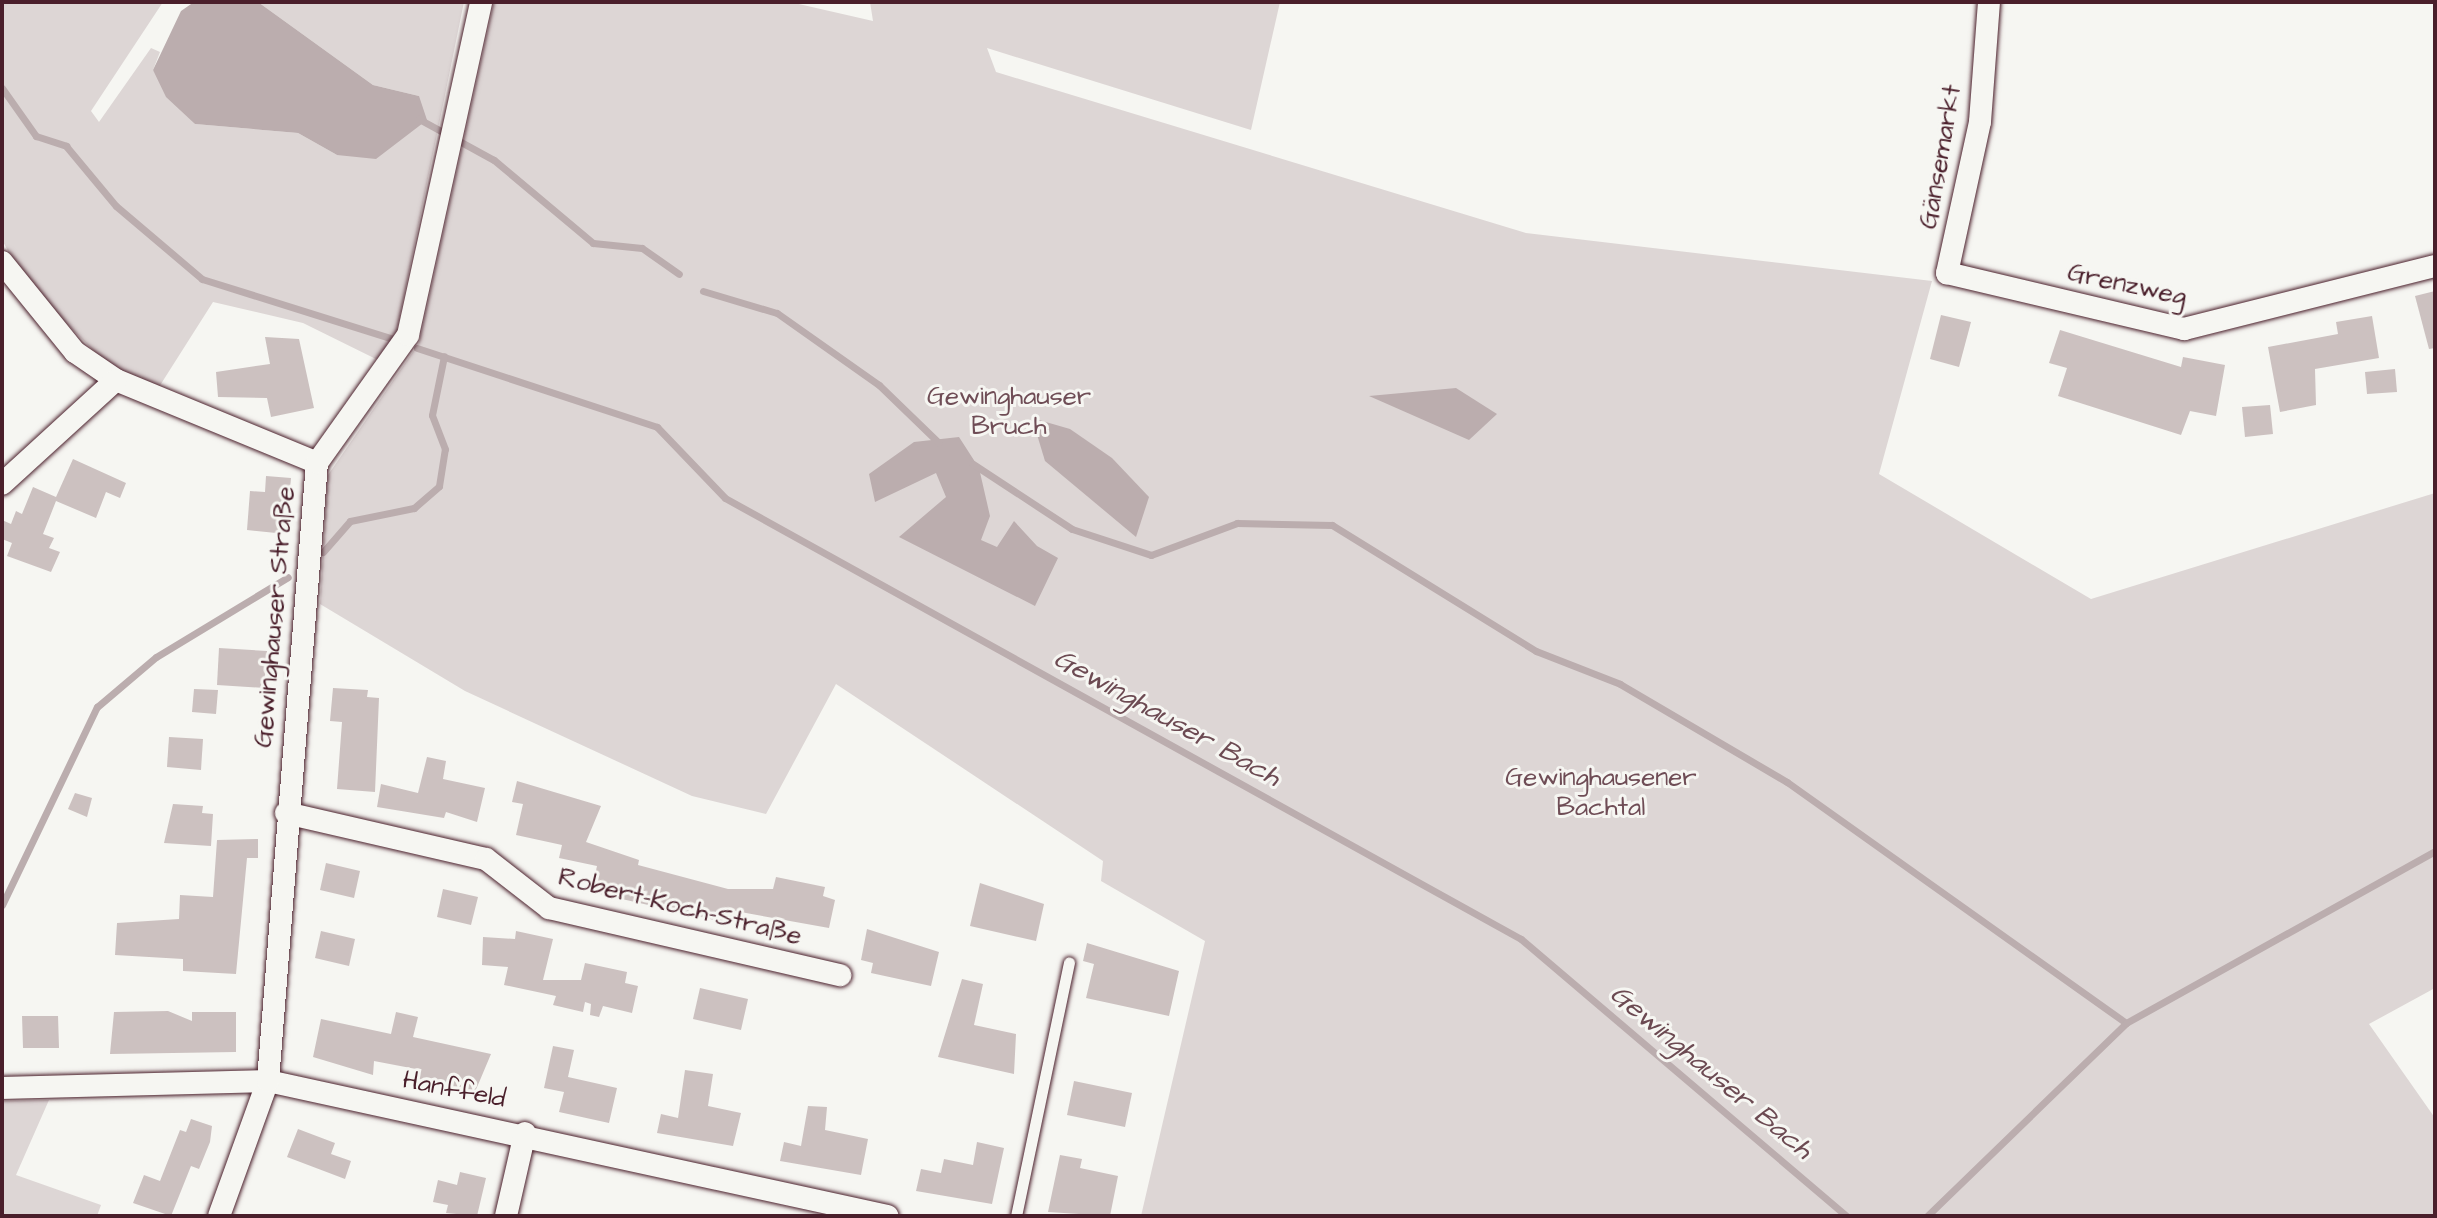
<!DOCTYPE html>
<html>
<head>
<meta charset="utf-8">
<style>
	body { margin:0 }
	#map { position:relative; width:2437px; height:1218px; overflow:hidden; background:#f6f6f2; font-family:"Architects Daughter",sans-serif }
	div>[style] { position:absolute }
	.green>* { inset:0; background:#ddd6d5 }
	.water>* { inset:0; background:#bbadae }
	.stream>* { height:7px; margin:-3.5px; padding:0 3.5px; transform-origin:3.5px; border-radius:3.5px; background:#bbadae }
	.building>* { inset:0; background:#ccc1c0 }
	.roads { filter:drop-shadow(0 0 2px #4a1f2b) drop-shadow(0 0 2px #4a1f2b) }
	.lane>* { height:11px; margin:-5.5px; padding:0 5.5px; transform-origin:5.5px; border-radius:5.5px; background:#f6f6f2 }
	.street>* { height:22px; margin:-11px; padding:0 11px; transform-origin:11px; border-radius:11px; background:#f6f6f2 }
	span { translate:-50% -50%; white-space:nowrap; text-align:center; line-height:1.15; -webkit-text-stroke:6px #f6f6f2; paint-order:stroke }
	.street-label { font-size:26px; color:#4a1f2b }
	.park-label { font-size:26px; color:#6f4d56 }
	.water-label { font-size:28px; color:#6c4a52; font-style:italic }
	.frame { position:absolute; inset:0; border:4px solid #4a1f2b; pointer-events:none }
</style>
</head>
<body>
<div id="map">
	<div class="green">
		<i style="clip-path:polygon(2px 2px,163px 2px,91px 111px,99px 122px,151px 48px,160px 52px,153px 70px,195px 124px,298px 133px,337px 155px,419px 96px,373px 85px,258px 2px,464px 2px,396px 335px,382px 362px,303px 323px,213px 302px,159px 387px,107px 364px,26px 283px,2px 240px)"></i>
		<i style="clip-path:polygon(494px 2px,790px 2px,873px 21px,870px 2px,1280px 2px,1251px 130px,987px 48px,996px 72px,1526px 233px,1932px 281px,1879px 474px,2091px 599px,2435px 493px,2435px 988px,2369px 1024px,2435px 1118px,2435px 1216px,1141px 1216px,1205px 941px,1101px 881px,1103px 861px,836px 684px,766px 814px,692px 796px,465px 691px,320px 604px,328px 475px,419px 343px)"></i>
		<i style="clip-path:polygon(49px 1100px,16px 1175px,101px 1205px,97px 1216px,2px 1216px,2px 1101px)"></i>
	</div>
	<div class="water">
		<i style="clip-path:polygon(194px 2px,258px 2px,373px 85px,419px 96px,427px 120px,376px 159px,337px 155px,298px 133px,195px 124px,166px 97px,153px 70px,181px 11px)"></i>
		<i style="clip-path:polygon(1456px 388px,1497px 414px,1469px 440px,1369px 396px)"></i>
		<i style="clip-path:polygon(1032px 418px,1070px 429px,1112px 458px,1149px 497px,1136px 537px,1045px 461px)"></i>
		<i style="clip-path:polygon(959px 437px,979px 468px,990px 516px,981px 540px,997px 547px,1014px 521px,1037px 546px,1058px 558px,1035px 606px,899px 537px,946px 497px,936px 473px,875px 502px,869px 474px,914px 442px)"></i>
	</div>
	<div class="stream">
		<i style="left:2px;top:88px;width:59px;rotate:54.7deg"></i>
		<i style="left:36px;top:136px;width:32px;rotate:18deg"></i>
		<i style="left:66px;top:146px;width:78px;rotate:50.2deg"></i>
		<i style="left:116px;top:206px;width:113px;rotate:40.3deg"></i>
		<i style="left:202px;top:279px;width:200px;rotate:17.4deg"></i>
		<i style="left:419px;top:119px;width:85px;rotate:28.7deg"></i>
		<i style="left:494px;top:160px;width:129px;rotate:40deg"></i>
		<i style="left:593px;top:243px;width:49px;rotate:5.8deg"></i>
		<i style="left:642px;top:248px;width:45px;rotate:35.1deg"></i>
		<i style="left:703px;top:291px;width:77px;rotate:16.6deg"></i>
		<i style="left:777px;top:313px;width:125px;rotate:35.2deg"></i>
		<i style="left:879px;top:385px;width:83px;rotate:44deg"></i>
		<i style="left:417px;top:348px;width:253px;rotate:18.2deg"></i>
		<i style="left:657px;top:427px;width:98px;rotate:46.2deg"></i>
		<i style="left:725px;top:498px;width:910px;rotate:28.99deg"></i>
		<i style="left:1521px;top:939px;width:428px;rotate:40.4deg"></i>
		<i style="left:973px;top:464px;width:118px;rotate:33.3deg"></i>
		<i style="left:1072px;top:529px;width:83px;rotate:18.2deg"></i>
		<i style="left:1151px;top:555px;width:92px;rotate:-20.4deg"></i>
		<i style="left:1237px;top:523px;width:95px;rotate:1.2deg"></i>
		<i style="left:1332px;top:525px;width:240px;rotate:31.7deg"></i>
		<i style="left:1536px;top:651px;width:90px;rotate:21.4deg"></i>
		<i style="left:1620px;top:684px;width:194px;rotate:30.4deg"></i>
		<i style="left:1787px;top:782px;width:416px;rotate:35.4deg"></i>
		<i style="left:323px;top:552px;width:41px;rotate:-48.9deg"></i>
		<i style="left:350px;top:521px;width:65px;rotate:-11.5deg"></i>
		<i style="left:414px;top:508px;width:33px;rotate:-41deg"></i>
		<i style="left:439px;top:486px;width:37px;rotate:-81deg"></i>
		<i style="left:445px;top:449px;width:36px;rotate:-111deg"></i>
		<i style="left:432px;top:415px;width:60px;rotate:-78.5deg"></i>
		<i style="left:2px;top:905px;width:220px;rotate:-64.4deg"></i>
		<i style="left:97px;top:707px;width:77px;rotate:-40.3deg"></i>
		<i style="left:156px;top:657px;width:154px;rotate:-31.2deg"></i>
		<i style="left:1927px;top:1216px;width:277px;rotate:-44.1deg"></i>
		<i style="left:2126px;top:1023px;width:354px;rotate:-29.1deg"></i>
	</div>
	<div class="building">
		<i style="clip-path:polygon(2435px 291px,2435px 348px,2429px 349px,2415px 296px)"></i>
		<i style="clip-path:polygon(1941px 315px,1971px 322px,1959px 367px,1930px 359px)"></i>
		<i style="clip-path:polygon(2372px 316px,2379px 358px,2315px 369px,2316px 405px,2280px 412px,2268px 347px,2338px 334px,2336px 322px)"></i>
		<i style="clip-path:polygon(2060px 330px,2181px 367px,2183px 357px,2225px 365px,2216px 416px,2190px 411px,2181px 435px,2058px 396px,2067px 368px,2049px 363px)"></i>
		<i style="clip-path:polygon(265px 337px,299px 339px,314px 408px,271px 417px,267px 398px,218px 397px,216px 372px,270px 364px)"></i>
		<i style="clip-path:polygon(2395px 369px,2397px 392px,2367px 394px,2365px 372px)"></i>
		<i style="clip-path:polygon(2270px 405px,2273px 434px,2245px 437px,2242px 407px)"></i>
		<i style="clip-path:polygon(73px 459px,126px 483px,120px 498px,106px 492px,96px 518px,56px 501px,43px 534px,54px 538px,49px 548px,60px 552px,51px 572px,7px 556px,12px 543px,2px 539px,2px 520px,11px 524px,16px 511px,22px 514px,33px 487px,56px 497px)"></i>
		<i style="clip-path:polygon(266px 476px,291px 478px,286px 534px,247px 530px,250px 491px,265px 492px)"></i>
		<i style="clip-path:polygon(219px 648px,267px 651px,264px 688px,217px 685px)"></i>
		<i style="clip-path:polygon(333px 688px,368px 690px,367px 697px,379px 698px,375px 792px,337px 789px,342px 722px,330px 721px)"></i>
		<i style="clip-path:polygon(194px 689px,218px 690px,216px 714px,192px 712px)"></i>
		<i style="clip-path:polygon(169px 737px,203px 739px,201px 770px,167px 767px)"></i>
		<i style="clip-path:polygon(427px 757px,446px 761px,443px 779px,485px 788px,477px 822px,446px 812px,444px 818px,377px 807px,381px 784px,418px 793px)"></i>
		<i style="clip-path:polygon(517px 781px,601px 806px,586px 842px,639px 860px,638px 865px,728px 889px,773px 889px,776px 877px,825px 887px,823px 896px,835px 900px,829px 928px,735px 911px,732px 924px,591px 892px,597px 866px,559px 858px,562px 845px,516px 835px,523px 804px,512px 802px)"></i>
		<i style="clip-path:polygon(75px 793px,92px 798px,87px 817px,68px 809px)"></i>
		<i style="clip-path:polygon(173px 804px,203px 806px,202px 813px,213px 814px,211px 846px,164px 843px)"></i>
		<i style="clip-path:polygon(258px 839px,258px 858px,247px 858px,236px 974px,183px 971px,183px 959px,115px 955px,117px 923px,179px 919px,180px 895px,213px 897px,217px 840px)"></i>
		<i style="clip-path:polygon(326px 863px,360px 871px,354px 898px,320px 890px)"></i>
		<i style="clip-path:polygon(980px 883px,1044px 904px,1036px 941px,970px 926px)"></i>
		<i style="clip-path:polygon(443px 889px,478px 897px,471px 925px,437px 917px)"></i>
		<i style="clip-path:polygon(867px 929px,939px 952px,931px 986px,871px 973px,873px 963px,861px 960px)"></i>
		<i style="clip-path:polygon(321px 931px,355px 939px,349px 966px,315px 958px)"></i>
		<i style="clip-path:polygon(516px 931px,553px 939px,543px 980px,581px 980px,585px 963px,627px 972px,625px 983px,638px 986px,632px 1013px,603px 1006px,599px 1017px,590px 1015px,591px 1004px,585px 1002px,583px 1012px,553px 1005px,556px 996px,504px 985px,508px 967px,482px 965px,483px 937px,515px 939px)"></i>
		<i style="clip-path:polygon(1087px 943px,1179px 971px,1169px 1016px,1086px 998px,1094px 964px,1083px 961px)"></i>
		<i style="clip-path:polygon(962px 979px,983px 984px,974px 1025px,1016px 1034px,1014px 1074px,938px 1057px)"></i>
		<i style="clip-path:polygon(700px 988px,748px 999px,741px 1030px,693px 1019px)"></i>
		<i style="clip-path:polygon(168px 1011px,192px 1021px,192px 1012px,236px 1012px,236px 1052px,110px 1054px,114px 1012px)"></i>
		<i style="clip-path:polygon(396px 1012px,418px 1017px,413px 1037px,491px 1054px,475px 1092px,414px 1078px,416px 1069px,374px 1061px,373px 1075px,313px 1057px,321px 1019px,391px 1034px)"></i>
		<i style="clip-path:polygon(22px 1016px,58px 1016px,59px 1048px,23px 1048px)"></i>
		<i style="clip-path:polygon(553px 1046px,574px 1050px,568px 1077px,617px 1088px,609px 1123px,559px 1112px,564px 1092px,544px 1088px)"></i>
		<i style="clip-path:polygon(685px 1070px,713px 1074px,708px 1106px,741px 1113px,733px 1146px,657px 1133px,661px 1114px,678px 1118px)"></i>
		<i style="clip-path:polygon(1074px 1081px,1132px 1093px,1125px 1127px,1067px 1115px)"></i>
		<i style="clip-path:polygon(808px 1106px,827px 1107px,825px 1130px,868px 1139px,861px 1175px,780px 1161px,784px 1142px,801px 1146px)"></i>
		<i style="clip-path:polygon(191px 1119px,212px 1126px,210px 1142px,199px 1169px,191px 1166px,171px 1216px,133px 1203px,144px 1175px,160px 1181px,180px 1130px,186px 1132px)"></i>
		<i style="clip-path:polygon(298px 1129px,335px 1143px,331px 1154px,351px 1161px,345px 1179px,287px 1157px)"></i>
		<i style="clip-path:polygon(977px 1142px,1004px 1148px,992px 1204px,916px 1191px,921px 1169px,941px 1173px,944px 1159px,973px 1165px)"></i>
		<i style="clip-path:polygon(1060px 1155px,1082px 1159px,1080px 1168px,1118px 1176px,1110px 1216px,1048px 1212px)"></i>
		<i style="clip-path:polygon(460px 1172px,486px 1178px,477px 1216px,446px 1213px,448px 1205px,433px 1202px,438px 1180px,457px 1185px)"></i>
	</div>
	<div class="roads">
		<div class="lane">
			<i style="left:1016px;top:1216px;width:259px;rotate:-78.2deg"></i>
		</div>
		<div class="street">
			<i style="left:1989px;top:2px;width:120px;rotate:94.3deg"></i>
			<i style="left:1980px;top:122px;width:155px;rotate:102.3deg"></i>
			<i style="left:1947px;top:273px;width:244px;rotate:13.3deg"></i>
			<i style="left:2184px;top:329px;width:259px;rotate:-14.1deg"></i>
			<i style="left:2px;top:262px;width:116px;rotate:51deg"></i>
			<i style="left:75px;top:352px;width:50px;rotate:34.3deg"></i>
			<i style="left:116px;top:380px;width:217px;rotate:22.4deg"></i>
			<i style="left:2px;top:484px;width:154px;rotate:-42.4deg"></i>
			<i style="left:286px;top:813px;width:205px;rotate:13deg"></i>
			<i style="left:486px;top:859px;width:80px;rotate:37.9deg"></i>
			<i style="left:549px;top:908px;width:299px;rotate:13deg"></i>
			<i style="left:2px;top:1088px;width:266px;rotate:-1.5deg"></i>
			<i style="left:268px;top:1081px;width:634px;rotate:12.3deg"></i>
			<i style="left:219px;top:1216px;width:144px;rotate:-70.1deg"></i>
			<i style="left:268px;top:1081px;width:620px;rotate:-85.47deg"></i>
			<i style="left:317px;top:463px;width:157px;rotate:-54.6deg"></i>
			<i style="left:408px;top:335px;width:341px;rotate:-77.6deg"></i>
			<i style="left:506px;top:1216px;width:85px;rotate:-77.1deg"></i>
		</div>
	</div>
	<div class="street-label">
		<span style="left:1941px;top:157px;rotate:-80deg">Gänsemarkt</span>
		<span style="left:2127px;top:285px;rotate:12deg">Grenzweg</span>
		<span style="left:275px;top:617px;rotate:-85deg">Gewinghauser Straße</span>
		<span style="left:680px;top:907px;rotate:14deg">Robert-Koch-Straße</span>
		<span style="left:454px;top:1090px;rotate:11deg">Hanffeld</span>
	</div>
	<div class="park-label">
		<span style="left:1009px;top:412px">Gewinghauser<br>Bruch</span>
		<span style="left:1601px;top:793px">Gewinghausener<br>Bachtal</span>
	</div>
	<div class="water-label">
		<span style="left:1167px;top:718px;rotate:29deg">Gewinghauser Bach</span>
		<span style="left:1711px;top:1072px;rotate:40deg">Gewinghauser Bach</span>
	</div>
	<div class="frame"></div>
</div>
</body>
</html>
